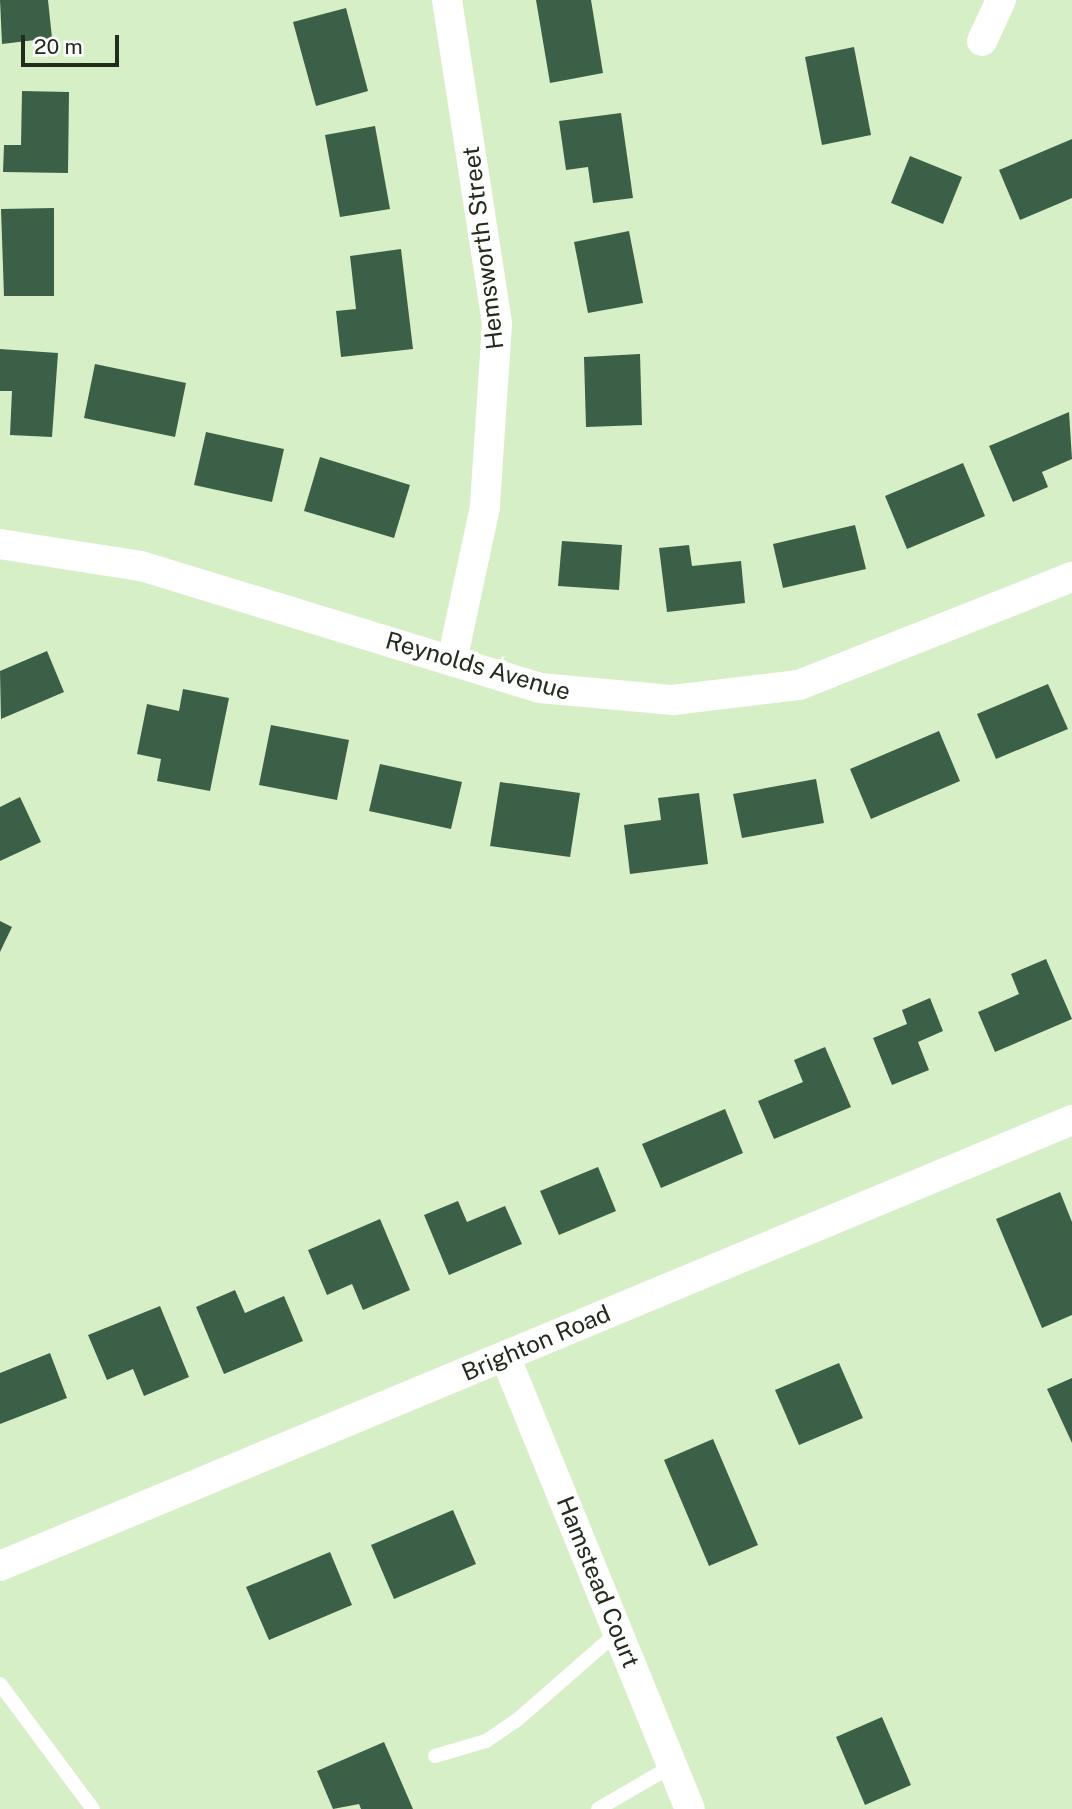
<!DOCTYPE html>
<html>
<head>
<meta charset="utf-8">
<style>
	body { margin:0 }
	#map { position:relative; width:1072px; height:1809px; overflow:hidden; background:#d7efc7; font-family:"Public Sans",sans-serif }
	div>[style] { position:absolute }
	.building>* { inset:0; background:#3c6047 }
	.lane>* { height:14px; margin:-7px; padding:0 7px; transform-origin:7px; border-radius:7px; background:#fff }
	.street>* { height:30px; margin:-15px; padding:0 15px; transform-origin:15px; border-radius:15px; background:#fff }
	span { translate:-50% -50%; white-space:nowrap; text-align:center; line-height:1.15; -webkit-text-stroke:7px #fff; paint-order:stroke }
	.street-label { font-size:24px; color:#222b1c }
	.scale { position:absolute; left:21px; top:35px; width:98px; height:32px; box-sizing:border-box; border:4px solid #222b1c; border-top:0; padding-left:9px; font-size:21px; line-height:24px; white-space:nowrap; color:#222b1c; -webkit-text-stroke:5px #fff; paint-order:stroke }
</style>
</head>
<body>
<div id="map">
	<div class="building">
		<i style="clip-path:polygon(0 0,48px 0,52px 38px,2px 44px)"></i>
		<i style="clip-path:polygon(536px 0,591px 0,603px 73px,550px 83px)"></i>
		<i style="clip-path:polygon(346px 8px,368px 91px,316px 106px,293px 22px)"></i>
		<i style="clip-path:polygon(854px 47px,871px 135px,822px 145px,805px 57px)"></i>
		<i style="clip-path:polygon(22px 91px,69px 92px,68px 173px,3px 172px,4px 145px,21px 145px)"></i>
		<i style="clip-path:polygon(621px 113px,633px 198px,593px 203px,588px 167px,566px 170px,559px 121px)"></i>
		<i style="clip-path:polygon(375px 126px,390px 209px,340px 217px,325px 135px)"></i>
		<i style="clip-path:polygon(1072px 139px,1072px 198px,1020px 220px,999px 170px)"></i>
		<i style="clip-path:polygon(910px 156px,962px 177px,943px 224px,891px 203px)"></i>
		<i style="clip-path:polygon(54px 208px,54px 296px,4px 296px,1px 209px)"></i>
		<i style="clip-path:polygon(629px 231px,643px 303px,588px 313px,574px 242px)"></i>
		<i style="clip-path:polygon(401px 249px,413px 349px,341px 357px,336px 311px,356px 309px,350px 256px)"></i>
		<i style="clip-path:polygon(0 349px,58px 353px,52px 437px,10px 435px,12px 391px,0 391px)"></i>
		<i style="clip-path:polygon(640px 354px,642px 425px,586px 427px,584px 357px)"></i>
		<i style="clip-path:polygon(95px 364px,186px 383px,175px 437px,84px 418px)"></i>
		<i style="clip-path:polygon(1069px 412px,1072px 459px,1042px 472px,1048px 487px,1013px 502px,989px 446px)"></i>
		<i style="clip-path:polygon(206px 432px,284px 449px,272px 502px,194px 485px)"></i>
		<i style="clip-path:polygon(320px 457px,410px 485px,394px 538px,304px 511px)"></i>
		<i style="clip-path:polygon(963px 463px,985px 516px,907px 549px,885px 496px)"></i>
		<i style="clip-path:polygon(855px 525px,866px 569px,783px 588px,773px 544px)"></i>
		<i style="clip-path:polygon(562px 541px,622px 545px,619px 590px,558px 586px)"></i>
		<i style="clip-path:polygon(689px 545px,692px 566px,741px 561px,745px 603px,667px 612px,659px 548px)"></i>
		<i style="clip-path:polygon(47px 651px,64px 692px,1px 719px,0 671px)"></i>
		<i style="clip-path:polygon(1048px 684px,1068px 729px,996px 759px,977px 714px)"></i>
		<i style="clip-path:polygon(183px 689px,229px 698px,210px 791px,157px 781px,161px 759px,137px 754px,147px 704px,179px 711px)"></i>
		<i style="clip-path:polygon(271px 725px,349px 740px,337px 800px,259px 785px)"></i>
		<i style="clip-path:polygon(939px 731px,960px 781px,871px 819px,850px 769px)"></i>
		<i style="clip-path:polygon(380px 764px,462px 782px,451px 829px,369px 811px)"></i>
		<i style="clip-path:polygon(816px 779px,824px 823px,742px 838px,733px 794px)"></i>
		<i style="clip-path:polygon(500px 782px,580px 793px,570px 857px,490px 846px)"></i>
		<i style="clip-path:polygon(699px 793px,708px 864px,630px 874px,624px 825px,661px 820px,658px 798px)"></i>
		<i style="clip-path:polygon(20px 797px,41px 842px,0 861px,0 807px)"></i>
		<i style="clip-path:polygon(0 921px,12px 927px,0 952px)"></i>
		<i style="clip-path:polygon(1046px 959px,1072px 1019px,995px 1052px,978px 1012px,1019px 994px,1011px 974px)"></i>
		<i style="clip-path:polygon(930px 998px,943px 1031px,918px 1042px,929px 1070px,892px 1085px,873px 1038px,907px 1024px,902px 1010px)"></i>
		<i style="clip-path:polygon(825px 1047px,851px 1107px,774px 1139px,758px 1101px,803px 1082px,794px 1060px)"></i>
		<i style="clip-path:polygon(725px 1109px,743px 1153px,661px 1188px,642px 1144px)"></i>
		<i style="clip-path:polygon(598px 1167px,616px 1211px,559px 1235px,540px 1191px)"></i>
		<i style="clip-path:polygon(1060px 1192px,1072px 1222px,1072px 1315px,1042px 1328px,996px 1219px)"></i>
		<i style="clip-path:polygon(458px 1201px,467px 1222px,505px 1206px,522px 1244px,449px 1275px,424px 1215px)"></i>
		<i style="clip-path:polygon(380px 1219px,410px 1290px,363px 1310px,352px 1284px,327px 1295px,308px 1250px)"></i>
		<i style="clip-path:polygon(235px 1290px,245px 1313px,284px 1296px,303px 1341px,224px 1374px,196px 1307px)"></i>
		<i style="clip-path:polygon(160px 1306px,189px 1377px,144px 1396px,133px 1369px,107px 1380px,88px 1335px)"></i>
		<i style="clip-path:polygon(50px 1353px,67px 1398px,0 1424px,0 1373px)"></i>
		<i style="clip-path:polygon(839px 1363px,863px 1418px,799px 1445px,775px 1390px)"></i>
		<i style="clip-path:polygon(1072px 1378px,1072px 1443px,1047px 1389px)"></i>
		<i style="clip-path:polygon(713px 1439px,758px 1545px,709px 1566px,664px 1460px)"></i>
		<i style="clip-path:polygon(453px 1510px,476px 1564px,394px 1599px,371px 1545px)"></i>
		<i style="clip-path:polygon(330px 1552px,352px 1605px,269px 1640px,246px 1587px)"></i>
		<i style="clip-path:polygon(882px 1717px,911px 1785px,865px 1805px,836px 1737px)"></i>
		<i style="clip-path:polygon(384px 1742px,413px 1809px,361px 1809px,359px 1804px,333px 1809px,317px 1771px)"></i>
	</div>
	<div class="lane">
		<i style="left:0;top:1684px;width:156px;rotate:53.4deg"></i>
		<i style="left:435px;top:1756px;width:53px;rotate:-16.4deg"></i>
		<i style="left:486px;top:1741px;width:37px;rotate:-34deg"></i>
		<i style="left:517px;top:1720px;width:134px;rotate:-41.1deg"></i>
		<i style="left:598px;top:1809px;width:86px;rotate:-30.2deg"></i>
	</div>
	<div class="street">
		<i style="left:447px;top:0;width:328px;rotate:81.2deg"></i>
		<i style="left:497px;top:324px;width:183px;rotate:93.8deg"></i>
		<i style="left:485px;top:507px;width:157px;rotate:102.1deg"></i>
		<i style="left:982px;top:41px;width:45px;rotate:-65.1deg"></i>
		<i style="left:0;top:544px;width:143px;rotate:8.9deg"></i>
		<i style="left:141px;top:566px;width:417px;rotate:17deg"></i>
		<i style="left:540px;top:688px;width:134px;rotate:5.2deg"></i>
		<i style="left:673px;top:700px;width:127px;rotate:-6.8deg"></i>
		<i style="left:799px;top:685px;width:294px;rotate:-21.6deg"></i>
		<i style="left:505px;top:1356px;width:489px;rotate:67.8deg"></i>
		<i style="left:0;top:1566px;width:1161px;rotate:-22.59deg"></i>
	</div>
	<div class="street-label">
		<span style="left:483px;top:248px;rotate:-97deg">Hemsworth Street</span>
		<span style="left:478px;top:666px;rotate:16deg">Reynolds Avenue</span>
		<span style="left:536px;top:1343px;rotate:-23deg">Brighton Road</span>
		<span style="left:598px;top:1582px;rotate:68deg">Hamstead Court</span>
	</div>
	<div class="scale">20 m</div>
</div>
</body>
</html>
